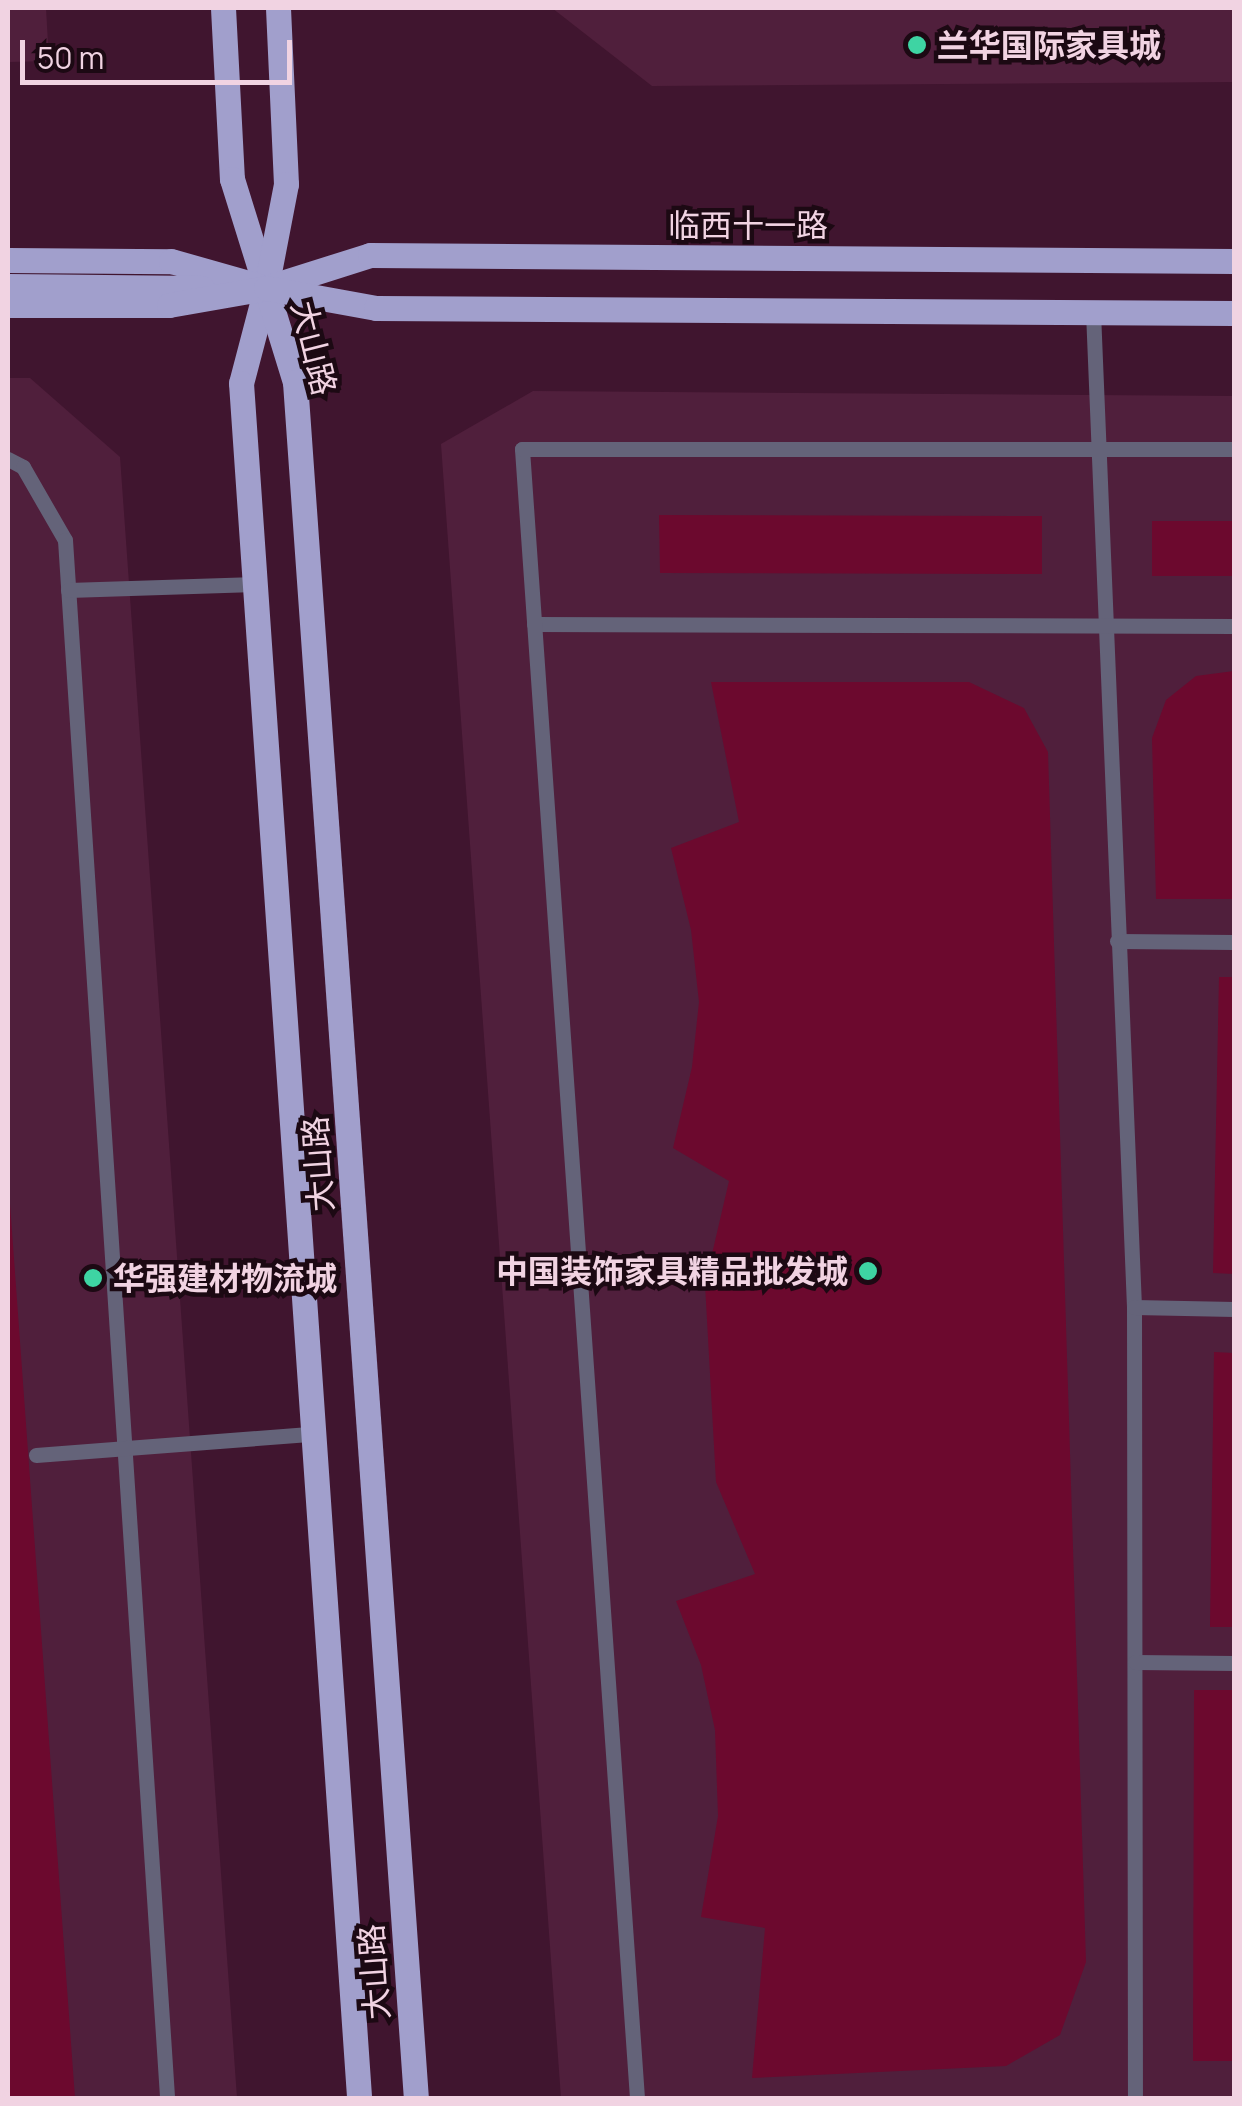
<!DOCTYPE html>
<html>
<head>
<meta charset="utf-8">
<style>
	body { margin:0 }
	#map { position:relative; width:1242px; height:2106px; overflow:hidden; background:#40152f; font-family:Manrope,"Noto Sans SC",sans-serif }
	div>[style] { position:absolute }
	.built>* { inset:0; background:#501f3c }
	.building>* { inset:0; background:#6c092e }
	.lane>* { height:15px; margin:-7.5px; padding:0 7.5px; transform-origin:7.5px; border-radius:7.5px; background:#646379 }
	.primary>* { height:25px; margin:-12.5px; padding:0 12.5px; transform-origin:12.5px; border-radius:12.5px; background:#a19fcc }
	.dots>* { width:28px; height:28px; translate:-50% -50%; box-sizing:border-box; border:5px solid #1c0913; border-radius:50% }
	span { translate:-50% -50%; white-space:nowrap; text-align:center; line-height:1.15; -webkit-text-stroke:9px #1c0913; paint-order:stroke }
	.poi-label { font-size:32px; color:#f1d3e2; font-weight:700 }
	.left { translate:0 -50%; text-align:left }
	.right { translate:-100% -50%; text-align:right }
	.street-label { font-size:32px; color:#f1d3e2 }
	.frame { position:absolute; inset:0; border:10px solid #f1d3e2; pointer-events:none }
	.scale { position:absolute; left:20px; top:40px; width:272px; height:45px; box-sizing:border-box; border:5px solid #f1d3e2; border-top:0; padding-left:12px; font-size:30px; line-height:35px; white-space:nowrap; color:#f1d3e2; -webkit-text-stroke:8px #1c0913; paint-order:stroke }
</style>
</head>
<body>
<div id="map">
	<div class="built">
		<i style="clip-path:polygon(8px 8px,46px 8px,49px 61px,8px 62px)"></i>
		<i style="clip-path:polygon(552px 8px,1234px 8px,1234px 82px,652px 86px)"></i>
		<i style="clip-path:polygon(8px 378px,30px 378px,120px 457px,237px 2098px,8px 2098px)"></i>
		<i style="clip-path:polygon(533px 391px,1234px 396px,1234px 2098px,561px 2098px,441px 444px)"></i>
	</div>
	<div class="building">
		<i style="clip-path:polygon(659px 515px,1042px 516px,1042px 574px,660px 573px)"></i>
		<i style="clip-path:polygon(1152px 521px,1234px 521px,1234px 576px,1152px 576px)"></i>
		<i style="clip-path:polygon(1234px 671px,1234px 899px,1156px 899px,1152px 738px,1166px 700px,1196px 676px)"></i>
		<i style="clip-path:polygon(711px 682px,969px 682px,1024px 708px,1048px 752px,1086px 1962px,1060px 2035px,1006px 2066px,752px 2078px,765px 1928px,701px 1917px,718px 1816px,715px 1730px,701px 1665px,676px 1601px,755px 1574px,716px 1482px,705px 1284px,729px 1181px,673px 1148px,692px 1067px,699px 1002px,691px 930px,671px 848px,739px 822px)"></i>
		<i style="clip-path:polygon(1219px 977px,1234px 977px,1234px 1274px,1213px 1273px)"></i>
		<i style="clip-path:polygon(8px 1204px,10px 1204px,75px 2098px,8px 2098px)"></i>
		<i style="clip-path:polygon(1214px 1352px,1234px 1353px,1234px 1627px,1210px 1627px)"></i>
		<i style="clip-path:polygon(1194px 1690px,1234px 1690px,1234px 2061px,1193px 2061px)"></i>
	</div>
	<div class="lane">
		<i style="left:1093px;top:312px;width:996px;rotate:87.64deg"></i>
		<i style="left:1134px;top:1307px;width:791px;rotate:89.93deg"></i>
		<i style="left:8px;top:459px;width:17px;rotate:28deg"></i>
		<i style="left:23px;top:467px;width:84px;rotate:60.1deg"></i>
		<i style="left:65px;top:540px;width:1561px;rotate:86.25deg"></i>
		<i style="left:68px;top:590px;width:188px;rotate:-1.8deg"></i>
		<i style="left:534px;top:624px;width:700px;rotate:0.16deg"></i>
		<i style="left:1117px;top:941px;width:117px;rotate:0.5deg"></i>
		<i style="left:1134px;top:1307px;width:100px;rotate:1.1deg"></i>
		<i style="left:36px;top:1455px;width:277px;rotate:-4.4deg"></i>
		<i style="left:1135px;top:1662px;width:99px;rotate:0.6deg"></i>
		<i style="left:637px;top:2098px;width:1653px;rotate:-93.99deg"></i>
		<i style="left:522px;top:449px;width:712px"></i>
	</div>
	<div class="primary">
		<i style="left:223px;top:8px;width:171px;rotate:87deg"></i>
		<i style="left:232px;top:179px;width:114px;rotate:72.7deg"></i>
		<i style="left:266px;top:288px;width:98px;rotate:104.7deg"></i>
		<i style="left:241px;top:383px;width:1719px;rotate:86.06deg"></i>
		<i style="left:278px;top:8px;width:176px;rotate:87.4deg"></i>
		<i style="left:286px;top:184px;width:106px;rotate:100.9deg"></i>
		<i style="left:266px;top:288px;width:98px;rotate:72.9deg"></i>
		<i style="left:295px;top:382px;width:1720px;rotate:85.97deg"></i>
		<i style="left:8px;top:260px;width:163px;rotate:0.4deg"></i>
		<i style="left:171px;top:261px;width:99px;rotate:15.9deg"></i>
		<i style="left:266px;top:288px;width:109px;rotate:-17.6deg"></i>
		<i style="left:370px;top:255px;width:864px;rotate:0.4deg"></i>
		<i style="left:8px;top:286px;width:194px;rotate:0.6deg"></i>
		<i style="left:8px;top:305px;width:161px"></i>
		<i style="left:169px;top:305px;width:98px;rotate:-9.9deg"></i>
		<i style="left:266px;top:288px;width:112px;rotate:10.3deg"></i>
		<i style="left:376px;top:308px;width:858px;rotate:0.33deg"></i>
	</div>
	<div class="dots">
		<i style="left:917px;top:45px;background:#3ed4a3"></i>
		<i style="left:868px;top:1271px;background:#3ed4a3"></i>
		<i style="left:93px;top:1278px;background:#3ed4a3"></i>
	</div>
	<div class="poi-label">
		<span class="left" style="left:937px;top:45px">兰华国际家具城</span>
		<span class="right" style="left:848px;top:1271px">中国装饰家具精品批发城</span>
		<span class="left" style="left:113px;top:1278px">华强建材物流城</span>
	</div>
	<div class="street-label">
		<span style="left:748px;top:225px">临西十一路</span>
		<span style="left:314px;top:348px;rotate:76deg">大山路</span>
		<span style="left:318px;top:1164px;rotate:-94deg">大山路</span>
		<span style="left:374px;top:1972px;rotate:-94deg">大山路</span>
	</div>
	<div class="frame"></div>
	<div class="scale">50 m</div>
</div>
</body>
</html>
